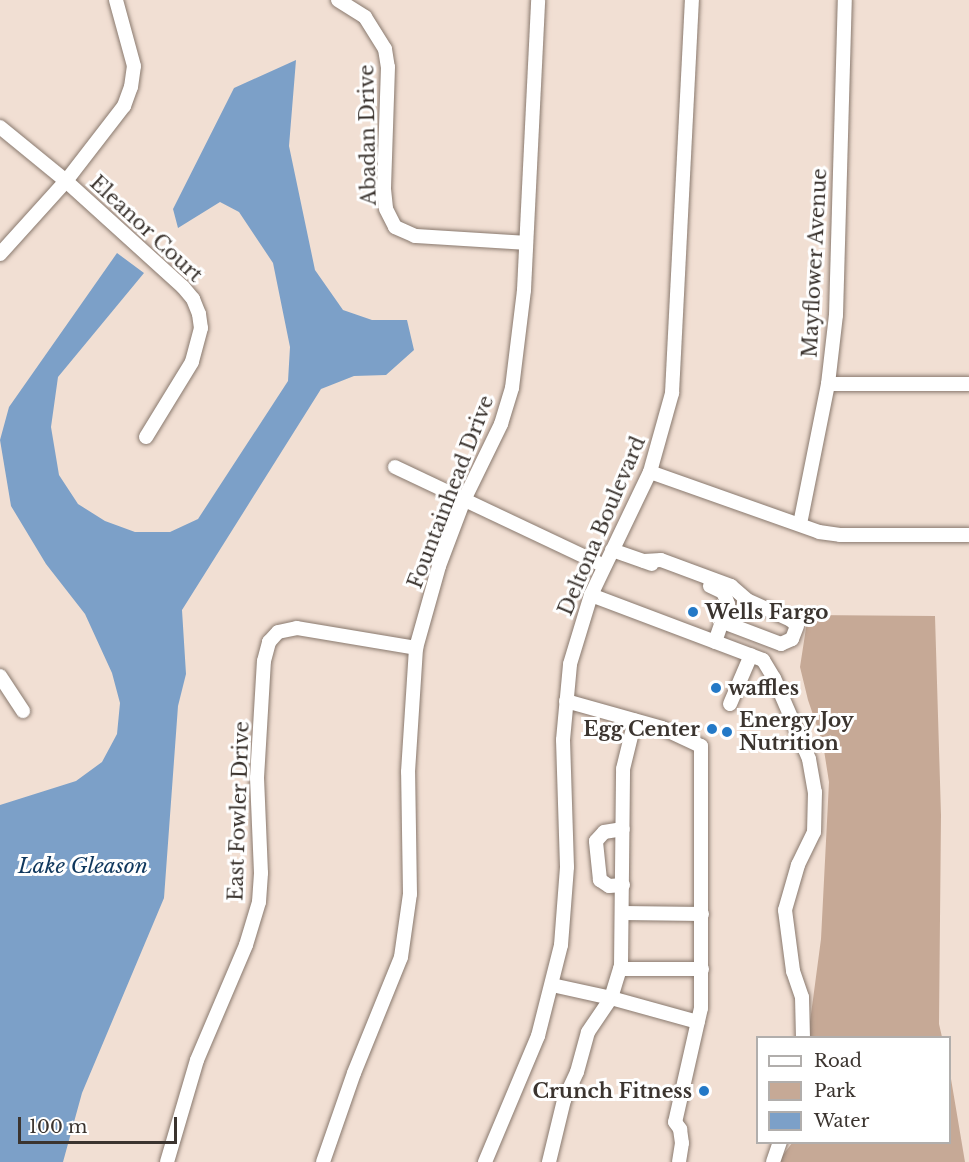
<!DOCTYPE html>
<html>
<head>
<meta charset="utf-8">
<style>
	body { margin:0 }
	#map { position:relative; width:969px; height:1162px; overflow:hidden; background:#f1dfd3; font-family:"Libre Baskerville",serif }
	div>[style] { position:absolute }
	.green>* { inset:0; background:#c6a996 }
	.water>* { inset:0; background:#7ca0c8 }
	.roads { filter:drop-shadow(0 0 2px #89796e) drop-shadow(0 0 2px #89796e) }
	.minor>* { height:14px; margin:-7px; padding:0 7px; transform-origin:7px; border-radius:7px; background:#fff }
	.dots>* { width:16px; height:16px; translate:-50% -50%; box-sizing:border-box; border:3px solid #fff; border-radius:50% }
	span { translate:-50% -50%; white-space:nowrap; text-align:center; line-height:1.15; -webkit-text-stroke:6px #fff; paint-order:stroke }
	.street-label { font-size:20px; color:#3b342f }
	.poi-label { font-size:20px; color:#3b342f; font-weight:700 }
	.left { translate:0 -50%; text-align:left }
	.right { translate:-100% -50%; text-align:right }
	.water-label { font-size:21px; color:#0f375d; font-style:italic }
	.legend { position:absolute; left:756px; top:1036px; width:195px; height:108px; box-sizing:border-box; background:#fff; border:2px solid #b1aeac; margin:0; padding:8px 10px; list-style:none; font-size:18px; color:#3b342f }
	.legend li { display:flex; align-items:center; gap:12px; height:30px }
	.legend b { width:30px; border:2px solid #b1aeac }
	.scale { position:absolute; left:18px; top:1117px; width:159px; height:27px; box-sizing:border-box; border:3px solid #3b342f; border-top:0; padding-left:8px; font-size:18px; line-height:21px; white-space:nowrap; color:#3b342f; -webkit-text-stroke:4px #fff; paint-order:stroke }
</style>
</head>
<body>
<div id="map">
	<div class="green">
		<i style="clip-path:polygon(808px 615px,935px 616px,941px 815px,939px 1024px,942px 1037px,808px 1037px,821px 939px,829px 782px,823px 744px,808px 700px,800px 667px)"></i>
		<i style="clip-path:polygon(950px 1073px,965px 1162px,778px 1162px,792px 1143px,950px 1142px)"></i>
	</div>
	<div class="water">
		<i style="clip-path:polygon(296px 60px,289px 146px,315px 270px,343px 310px,372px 320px,407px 320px,414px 350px,386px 375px,354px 376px,321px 389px,182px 610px,186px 674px,178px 706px,164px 898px,82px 1093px,63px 1162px,0 1162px,0 805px,76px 781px,102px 762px,117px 734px,120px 703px,112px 673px,85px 614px,46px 564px,11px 506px,0 440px,9px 407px,117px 253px,144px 273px,58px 377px,51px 427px,59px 475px,78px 504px,105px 521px,135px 532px,170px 532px,198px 519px,288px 381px,290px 347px,273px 263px,239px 212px,220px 202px,178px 228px,173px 209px,234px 88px)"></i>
	</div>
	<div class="roads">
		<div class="minor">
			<i style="left:338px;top:0;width:32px;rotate:32deg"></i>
			<i style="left:365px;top:17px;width:38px;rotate:58deg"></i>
			<i style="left:385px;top:49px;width:18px;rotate:81deg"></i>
			<i style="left:388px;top:67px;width:122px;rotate:91.9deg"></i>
			<i style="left:384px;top:189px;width:20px;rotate:84deg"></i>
			<i style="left:386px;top:209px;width:20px;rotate:63deg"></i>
			<i style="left:395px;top:227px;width:22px;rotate:24deg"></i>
			<i style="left:415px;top:236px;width:110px;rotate:3.6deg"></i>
			<i style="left:0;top:127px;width:85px;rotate:39.3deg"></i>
			<i style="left:66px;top:181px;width:158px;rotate:42.2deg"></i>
			<i style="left:183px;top:287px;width:16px;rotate:50deg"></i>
			<i style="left:193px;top:299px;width:16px;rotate:68deg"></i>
			<i style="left:199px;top:314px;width:14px;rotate:82deg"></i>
			<i style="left:201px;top:328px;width:35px;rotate:105deg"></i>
			<i style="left:192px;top:362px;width:88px;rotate:121.5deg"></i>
			<i style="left:0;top:254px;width:98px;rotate:-47.9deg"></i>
			<i style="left:66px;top:181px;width:95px;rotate:-52.3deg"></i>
			<i style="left:124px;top:106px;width:20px;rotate:-70deg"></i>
			<i style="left:131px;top:87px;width:21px;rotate:-82deg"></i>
			<i style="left:134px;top:66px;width:68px;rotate:-105.3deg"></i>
			<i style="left:828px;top:384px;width:141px"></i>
			<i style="left:395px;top:467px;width:231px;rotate:25.3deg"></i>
			<i style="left:650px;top:472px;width:179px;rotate:19.5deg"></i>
			<i style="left:819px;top:532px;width:21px;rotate:8deg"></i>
			<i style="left:840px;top:535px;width:129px"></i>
			<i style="left:800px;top:524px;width:143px;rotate:-78.7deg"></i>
			<i style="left:828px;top:384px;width:69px;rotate:-83.4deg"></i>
			<i style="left:836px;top:315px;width:315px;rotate:-88.4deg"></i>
			<i style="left:612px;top:550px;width:42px;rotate:19.3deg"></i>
			<i style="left:644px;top:561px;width:17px;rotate:-3deg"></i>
			<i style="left:661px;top:560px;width:75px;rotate:20.4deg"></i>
			<i style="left:731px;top:586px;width:21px;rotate:41deg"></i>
			<i style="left:747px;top:600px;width:48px;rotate:24.4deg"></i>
			<i style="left:791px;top:620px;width:8px;rotate:45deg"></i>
			<i style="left:797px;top:626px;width:14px;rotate:111deg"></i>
			<i style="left:792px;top:639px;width:12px;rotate:156deg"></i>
			<i style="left:781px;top:644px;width:62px;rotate:-159.2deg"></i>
			<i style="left:710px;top:586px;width:14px;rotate:25deg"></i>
			<i style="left:723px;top:592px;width:13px;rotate:67deg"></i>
			<i style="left:728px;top:604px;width:40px;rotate:108.9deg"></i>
			<i style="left:591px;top:595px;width:184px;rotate:20.7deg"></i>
			<i style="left:763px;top:660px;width:21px;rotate:59deg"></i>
			<i style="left:774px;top:678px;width:88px;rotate:66.6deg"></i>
			<i style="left:809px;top:759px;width:34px;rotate:80deg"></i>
			<i style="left:815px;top:792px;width:40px;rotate:91.4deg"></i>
			<i style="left:814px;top:832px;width:37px;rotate:116deg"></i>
			<i style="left:798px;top:865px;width:47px;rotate:106.1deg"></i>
			<i style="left:785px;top:910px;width:62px;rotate:82.5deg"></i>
			<i style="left:793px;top:971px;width:28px;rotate:71deg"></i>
			<i style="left:802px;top:997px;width:41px;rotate:88.6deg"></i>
			<i style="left:0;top:676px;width:42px;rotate:56.7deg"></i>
			<i style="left:566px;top:701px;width:100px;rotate:15.7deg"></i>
			<i style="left:662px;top:728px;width:43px;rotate:24.8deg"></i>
			<i style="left:701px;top:746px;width:262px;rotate:90deg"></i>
			<i style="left:701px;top:1008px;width:117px;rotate:102.8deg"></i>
			<i style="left:675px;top:1122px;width:9px;rotate:54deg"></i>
			<i style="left:680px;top:1129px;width:14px;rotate:82deg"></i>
			<i style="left:682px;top:1143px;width:19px;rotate:99deg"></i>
			<i style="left:730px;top:704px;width:53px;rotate:-66.8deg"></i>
			<i style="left:623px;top:885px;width:14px;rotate:176deg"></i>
			<i style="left:609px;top:886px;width:11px;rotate:-146deg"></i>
			<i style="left:600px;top:880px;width:39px;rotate:-96deg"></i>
			<i style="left:596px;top:841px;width:12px;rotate:-48deg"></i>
			<i style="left:604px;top:832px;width:19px;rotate:-9deg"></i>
			<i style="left:623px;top:913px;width:79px;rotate:0.7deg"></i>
			<i style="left:620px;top:969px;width:82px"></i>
			<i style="left:552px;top:985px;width:60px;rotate:12.4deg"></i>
			<i style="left:611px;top:998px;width:34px;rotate:-73deg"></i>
			<i style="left:621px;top:966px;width:197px;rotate:-89.4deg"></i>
			<i style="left:623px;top:769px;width:50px;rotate:-76.2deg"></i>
			<i style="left:167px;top:1162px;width:106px;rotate:-73.6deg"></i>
			<i style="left:197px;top:1060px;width:125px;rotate:-66.9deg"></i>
			<i style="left:246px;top:945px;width:45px;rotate:-73.2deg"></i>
			<i style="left:259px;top:902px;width:29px;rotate:-86deg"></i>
			<i style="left:261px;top:873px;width:95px;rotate:-92.4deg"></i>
			<i style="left:257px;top:778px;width:117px;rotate:-86.6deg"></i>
			<i style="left:264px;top:661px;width:20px;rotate:-75deg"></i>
			<i style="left:269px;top:642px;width:13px;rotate:-48deg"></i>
			<i style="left:278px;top:632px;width:19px;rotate:-12deg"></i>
			<i style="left:297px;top:628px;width:121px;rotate:9.5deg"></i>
			<i style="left:323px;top:1162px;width:94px;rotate:-70.8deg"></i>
			<i style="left:354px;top:1073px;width:125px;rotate:-67.9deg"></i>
			<i style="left:401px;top:957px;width:64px;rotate:-81.9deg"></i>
			<i style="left:410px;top:894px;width:122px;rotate:-90.9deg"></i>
			<i style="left:408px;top:772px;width:124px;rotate:-86.3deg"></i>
			<i style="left:416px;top:648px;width:85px;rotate:-74.3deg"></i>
			<i style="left:439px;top:566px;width:71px;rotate:-69.3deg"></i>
			<i style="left:464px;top:500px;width:85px;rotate:-64deg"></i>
			<i style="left:501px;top:424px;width:38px;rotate:-73deg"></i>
			<i style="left:512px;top:388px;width:99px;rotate:-83deg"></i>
			<i style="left:524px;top:290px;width:290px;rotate:-87.2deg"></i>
			<i style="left:485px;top:1162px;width:137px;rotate:-67.2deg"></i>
			<i style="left:538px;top:1036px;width:94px;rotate:-75.8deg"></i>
			<i style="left:561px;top:945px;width:78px;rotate:-85.6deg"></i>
			<i style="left:567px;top:867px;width:127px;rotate:-91.8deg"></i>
			<i style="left:563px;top:740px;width:76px;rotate:-84.7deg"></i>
			<i style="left:570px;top:664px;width:72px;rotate:-73.1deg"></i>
			<i style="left:591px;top:595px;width:136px;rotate:-64.4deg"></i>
			<i style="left:650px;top:472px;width:82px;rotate:-74.4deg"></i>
			<i style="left:672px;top:393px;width:394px;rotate:-87.1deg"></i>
			<i style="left:549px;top:1162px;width:64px;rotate:-76.4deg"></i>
			<i style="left:564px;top:1100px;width:31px;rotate:-65deg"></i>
			<i style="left:577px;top:1072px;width:41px;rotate:-74.6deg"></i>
			<i style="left:588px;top:1032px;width:41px;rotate:-55.9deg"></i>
			<i style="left:611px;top:998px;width:90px;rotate:15.4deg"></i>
			<i style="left:773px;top:1162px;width:21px;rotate:-71deg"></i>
		</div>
	</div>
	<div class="dots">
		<i style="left:693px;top:612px;background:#2479c7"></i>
		<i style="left:716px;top:688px;background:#2479c7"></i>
		<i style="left:712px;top:729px;background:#2479c7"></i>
		<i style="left:727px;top:732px;background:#2479c7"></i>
		<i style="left:704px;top:1091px;background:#2479c7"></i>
	</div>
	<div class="street-label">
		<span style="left:368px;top:135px;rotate:-91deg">Abadan Drive</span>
		<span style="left:146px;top:229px;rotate:43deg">Eleanor Court</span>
		<span style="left:815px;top:263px;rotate:-87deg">Mayflower Avenue</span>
		<span style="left:451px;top:492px;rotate:-69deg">Fountainhead Drive</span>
		<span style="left:602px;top:526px;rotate:-67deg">Deltona Boulevard</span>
		<span style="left:239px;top:811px;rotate:-88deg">East Fowler Drive</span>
	</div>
	<div class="poi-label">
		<span class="left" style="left:705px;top:612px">Wells Fargo</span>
		<span class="left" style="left:728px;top:688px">waffles</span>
		<span class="left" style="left:739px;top:732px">Energy Joy<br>Nutrition</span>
		<span class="right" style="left:700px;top:729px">Egg Center</span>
		<span class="right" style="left:692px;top:1091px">Crunch Fitness</span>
	</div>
	<div class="water-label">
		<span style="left:83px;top:866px">Lake Gleason</span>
	</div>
	<ul class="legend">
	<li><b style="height:8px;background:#fff"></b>Road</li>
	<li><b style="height:16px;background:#c6a996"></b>Park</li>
	<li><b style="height:16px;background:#7ca0c8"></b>Water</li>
	</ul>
	<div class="scale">100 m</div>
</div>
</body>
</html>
